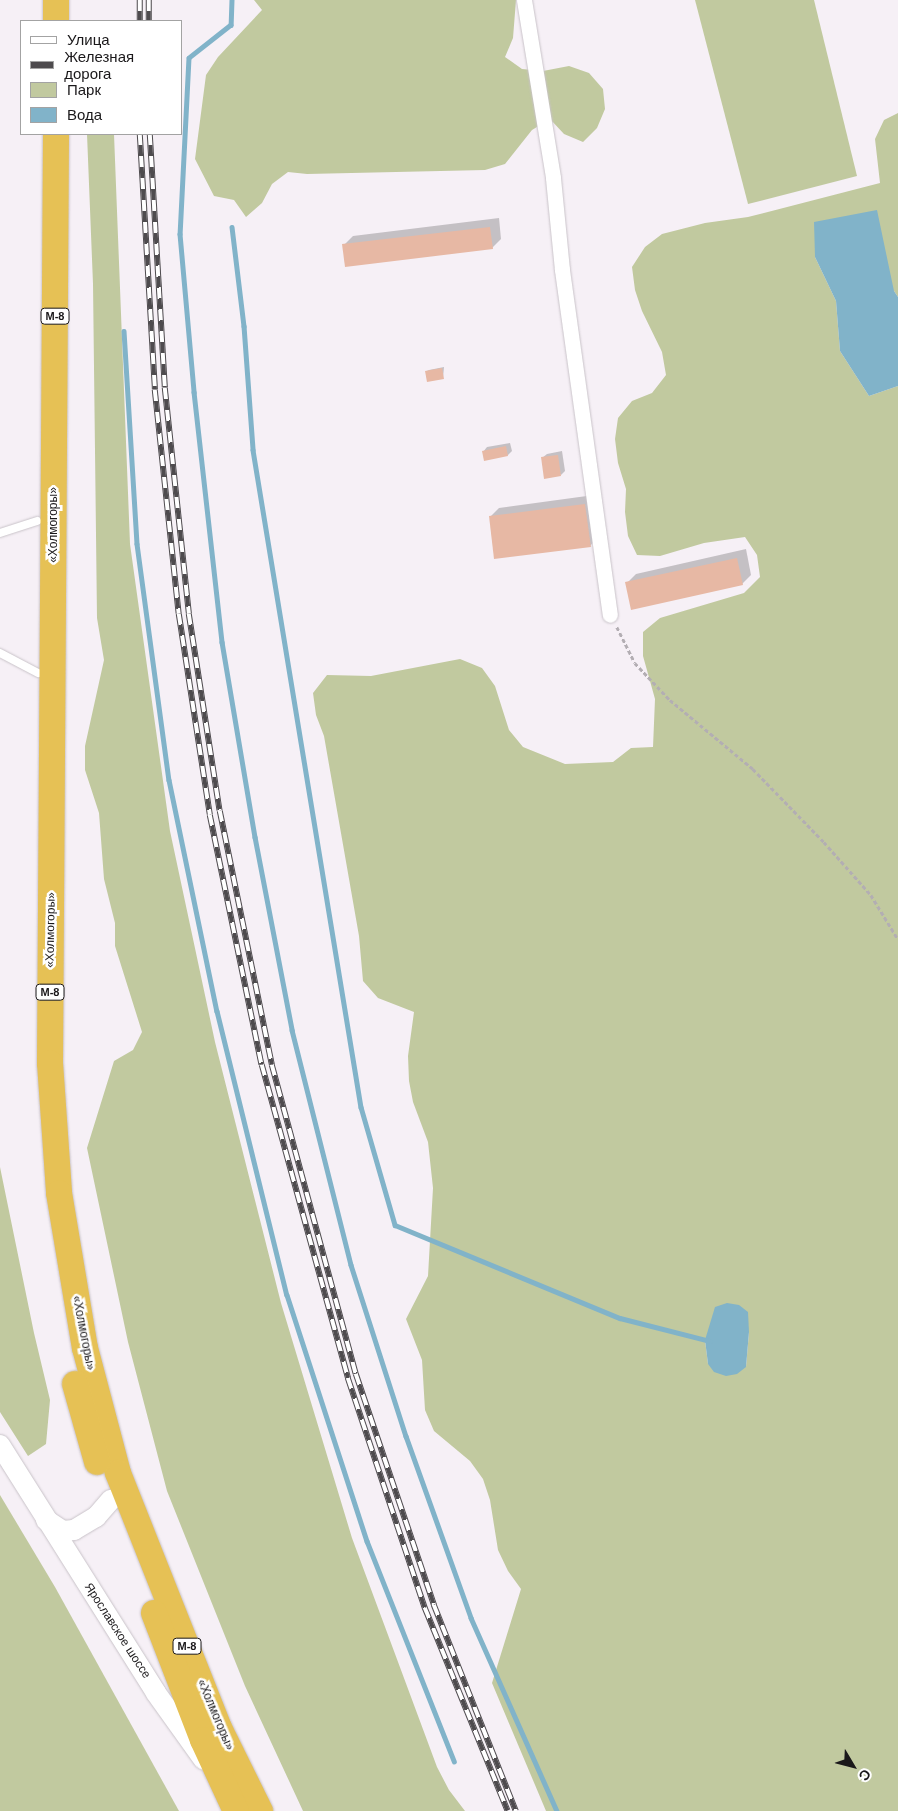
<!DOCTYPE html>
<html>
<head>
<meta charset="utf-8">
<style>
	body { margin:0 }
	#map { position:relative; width:898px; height:1811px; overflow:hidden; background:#f6f0f6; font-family:Arial,sans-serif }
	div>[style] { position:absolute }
	.green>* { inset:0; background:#c1c99f }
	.water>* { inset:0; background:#81b3c9 }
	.shadow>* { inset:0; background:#0003 }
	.stream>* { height:4.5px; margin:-2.25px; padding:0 2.25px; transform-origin:2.25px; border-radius:2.25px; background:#81b3c9 }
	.building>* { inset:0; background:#e7b8a4 }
	.path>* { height:2.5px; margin-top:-1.25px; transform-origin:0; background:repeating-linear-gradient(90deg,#b3aeb3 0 4px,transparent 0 6.5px) }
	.roads { filter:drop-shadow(0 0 1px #c9c3c9) drop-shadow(0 0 1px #c9c3c9) }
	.lane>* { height:8px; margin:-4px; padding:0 4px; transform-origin:4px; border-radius:4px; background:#fff }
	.street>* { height:15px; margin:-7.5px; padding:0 7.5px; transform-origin:7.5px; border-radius:7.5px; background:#fff }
	.secondary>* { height:20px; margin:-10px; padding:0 10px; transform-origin:10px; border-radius:10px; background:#fff }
	.highway>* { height:26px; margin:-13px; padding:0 13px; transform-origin:13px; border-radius:13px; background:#e6c155 }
	.rail>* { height:5.5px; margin-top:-2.75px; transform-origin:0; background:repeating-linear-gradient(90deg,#fff 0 11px,#4e4b4e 0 22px); box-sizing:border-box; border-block:1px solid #4e4b4e }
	span { translate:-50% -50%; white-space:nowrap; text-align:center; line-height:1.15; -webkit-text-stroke:5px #fff; paint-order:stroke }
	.shield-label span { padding:1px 4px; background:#fff; border:1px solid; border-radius:4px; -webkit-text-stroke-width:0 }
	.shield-label { font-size:11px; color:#1a181a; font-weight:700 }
	.street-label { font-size:12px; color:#1a181a }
	.legend { position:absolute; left:20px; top:20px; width:162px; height:115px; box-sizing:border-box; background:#fff; border:1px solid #a3a3a3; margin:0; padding:6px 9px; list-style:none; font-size:15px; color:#1a181a }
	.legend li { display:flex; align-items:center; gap:10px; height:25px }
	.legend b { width:25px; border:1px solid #a3a3a3 }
	.north { position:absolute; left:828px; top:1741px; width:50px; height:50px; -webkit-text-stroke:4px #fff; paint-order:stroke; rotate:127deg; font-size:14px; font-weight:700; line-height:20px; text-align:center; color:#1a181a }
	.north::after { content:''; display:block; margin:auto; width:18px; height:22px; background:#1a181a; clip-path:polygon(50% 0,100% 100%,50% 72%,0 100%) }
</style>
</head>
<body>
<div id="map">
	<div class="green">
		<i style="clip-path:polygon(254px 0,516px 0,513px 38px,505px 57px,522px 69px,543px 71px,569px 66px,589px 73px,603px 89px,605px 109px,597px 128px,583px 142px,564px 134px,550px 119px,532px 130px,505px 164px,485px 170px,307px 174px,288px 172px,272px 184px,262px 203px,246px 217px,234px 200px,214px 196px,195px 159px,206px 75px,218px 57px,262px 10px)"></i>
		<i style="clip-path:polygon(695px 0,814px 0,857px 176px,748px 204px)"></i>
		<i style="clip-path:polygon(evenodd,898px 113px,898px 297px,894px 291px,815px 257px,836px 301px,840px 351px,869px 396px,898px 386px,898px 1811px,546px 1811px,492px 1683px,521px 1589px,508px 1571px,498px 1550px,490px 1500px,483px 1479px,470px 1461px,434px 1431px,425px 1410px,422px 1360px,406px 1319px,428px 1276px,433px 1188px,428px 1142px,413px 1102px,409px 1081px,408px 1056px,414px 1012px,378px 998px,363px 981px,359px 936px,324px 736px,316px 715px,313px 693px,327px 675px,371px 676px,460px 659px,482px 668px,495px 686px,509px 730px,523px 747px,565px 764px,613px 762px,631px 748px,653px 747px,655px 699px,643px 656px,643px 632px,660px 618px,744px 593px,760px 577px,757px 555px,745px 537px,704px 543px,660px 556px,637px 555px,628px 536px,625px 512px,626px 489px,618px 463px,615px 439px,618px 418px,632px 401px,652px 393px,666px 375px,662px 352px,642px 311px,635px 290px,632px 267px,645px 247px,662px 234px,705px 223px,748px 217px,880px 183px,875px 139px,884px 120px,898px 113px,749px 1332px,746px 1367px,708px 1364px,705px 1340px,749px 1332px)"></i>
		<i style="clip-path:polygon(87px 134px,114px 134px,130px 544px,170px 831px,215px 1042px,281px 1303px,352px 1538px,437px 1767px,449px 1790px,465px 1811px,303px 1811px,245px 1686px,167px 1491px,128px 1342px,87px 1148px,114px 1061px,133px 1050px,142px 1032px,115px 946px,115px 923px,104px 879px,99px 813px,85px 770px,85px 746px,104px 660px,97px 618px,93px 284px)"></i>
		<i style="clip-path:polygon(0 1167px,34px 1333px,50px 1400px,46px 1444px,28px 1456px,0 1412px)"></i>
		<i style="clip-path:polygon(0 1495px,55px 1587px,179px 1811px,0 1811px)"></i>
	</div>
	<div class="water">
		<i style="clip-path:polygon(877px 210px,894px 291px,898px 297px,898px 386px,869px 396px,840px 351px,836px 301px,815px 257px,814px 222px)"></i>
		<i style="clip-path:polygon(727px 1303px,739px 1305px,748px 1312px,749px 1332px,746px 1367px,737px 1374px,726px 1376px,714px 1372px,708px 1364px,705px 1340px,715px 1307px)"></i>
	</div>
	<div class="shadow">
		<i style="clip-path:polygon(499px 218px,501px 239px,492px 248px,344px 245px,353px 236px)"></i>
		<i style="clip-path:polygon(444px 367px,443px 378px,427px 371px,429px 370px)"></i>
		<i style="clip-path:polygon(510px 443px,512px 451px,508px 455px,483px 452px,487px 447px)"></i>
		<i style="clip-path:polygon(562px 451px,565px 471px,561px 475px,542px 458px,547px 454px)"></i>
		<i style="clip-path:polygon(594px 495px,599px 536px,590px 546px,490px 517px,499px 508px)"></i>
		<i style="clip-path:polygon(746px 549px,751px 575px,742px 584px,627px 583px,636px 574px)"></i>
	</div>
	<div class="stream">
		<i style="left:232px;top:0;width:25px;rotate:92deg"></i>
		<i style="left:231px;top:25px;width:53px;rotate:141.8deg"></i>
		<i style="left:189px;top:58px;width:176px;rotate:92.9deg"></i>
		<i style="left:180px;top:234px;width:159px;rotate:84.9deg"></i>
		<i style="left:194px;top:392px;width:252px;rotate:83.6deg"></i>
		<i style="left:222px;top:642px;width:198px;rotate:80.4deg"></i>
		<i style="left:255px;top:837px;width:197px;rotate:79.1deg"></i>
		<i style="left:292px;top:1030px;width:242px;rotate:75.9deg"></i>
		<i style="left:351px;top:1265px;width:180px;rotate:72.2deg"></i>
		<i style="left:406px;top:1436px;width:193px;rotate:70.3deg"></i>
		<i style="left:471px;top:1618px;width:211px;rotate:66deg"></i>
		<i style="left:232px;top:227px;width:100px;rotate:83.1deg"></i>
		<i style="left:244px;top:326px;width:124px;rotate:85.8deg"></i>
		<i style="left:253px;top:450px;width:666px;rotate:80.67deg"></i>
		<i style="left:361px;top:1107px;width:123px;rotate:73.9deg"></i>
		<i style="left:395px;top:1225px;width:243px;rotate:22.5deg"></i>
		<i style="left:620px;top:1318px;width:93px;rotate:14.3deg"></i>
		<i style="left:124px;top:331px;width:213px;rotate:86.5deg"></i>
		<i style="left:137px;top:544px;width:238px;rotate:82.3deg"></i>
		<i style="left:169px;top:780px;width:236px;rotate:78.3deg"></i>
		<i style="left:217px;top:1011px;width:292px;rotate:76.2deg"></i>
		<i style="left:287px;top:1295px;width:259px;rotate:72deg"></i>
		<i style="left:367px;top:1541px;width:237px;rotate:68.4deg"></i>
	</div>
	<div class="building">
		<i style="clip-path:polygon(490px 227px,493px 249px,345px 267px,342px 244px)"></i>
		<i style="clip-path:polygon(442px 368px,444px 379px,427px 382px,425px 371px)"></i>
		<i style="clip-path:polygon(506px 446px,508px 456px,484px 461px,482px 451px)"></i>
		<i style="clip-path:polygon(558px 455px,561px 476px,544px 479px,541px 457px)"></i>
		<i style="clip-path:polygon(585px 504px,591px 547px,494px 559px,489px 516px)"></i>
		<i style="clip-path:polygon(737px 558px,743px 585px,631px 610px,625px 582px)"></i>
	</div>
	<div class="path">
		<i style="left:617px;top:627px;width:40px;rotate:63.4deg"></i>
		<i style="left:635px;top:663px;width:51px;rotate:46.6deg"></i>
		<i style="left:670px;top:700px;width:108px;rotate:39.7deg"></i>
		<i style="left:753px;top:769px;width:102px;rotate:45.8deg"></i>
		<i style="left:824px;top:842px;width:71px;rotate:48.4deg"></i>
		<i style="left:871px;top:895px;width:52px;rotate:58.5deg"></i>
	</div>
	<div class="roads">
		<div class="lane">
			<i style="left:0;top:533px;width:39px;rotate:-18deg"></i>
			<i style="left:0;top:653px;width:43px;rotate:27.8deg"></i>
		</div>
		<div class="street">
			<i style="left:524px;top:0;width:180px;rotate:80.7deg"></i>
			<i style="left:553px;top:178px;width:92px;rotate:84.4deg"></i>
			<i style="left:562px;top:270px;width:348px;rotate:82.1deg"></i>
		</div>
		<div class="secondary">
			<i style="left:0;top:1445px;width:293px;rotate:57.8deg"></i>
			<i style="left:156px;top:1693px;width:82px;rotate:54.4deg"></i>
			<i style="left:46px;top:1520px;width:20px;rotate:33deg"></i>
			<i style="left:63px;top:1531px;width:11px;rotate:-5deg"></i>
			<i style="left:74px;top:1530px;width:26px;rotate:-31deg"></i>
			<i style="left:96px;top:1517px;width:23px;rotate:-49deg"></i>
		</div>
		<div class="highway">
			<i style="left:56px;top:21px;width:21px;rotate:-90deg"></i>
			<i style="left:56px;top:134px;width:929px;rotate:90.37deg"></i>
			<i style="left:50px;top:1063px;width:130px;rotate:86deg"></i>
			<i style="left:59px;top:1193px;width:157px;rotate:80.5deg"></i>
			<i style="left:85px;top:1348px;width:129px;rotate:75.2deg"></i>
			<i style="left:118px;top:1473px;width:274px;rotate:68.4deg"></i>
			<i style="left:219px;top:1728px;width:93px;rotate:63.7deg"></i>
			<i style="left:75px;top:1384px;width:81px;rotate:74.2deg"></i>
			<i style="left:154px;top:1613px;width:136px;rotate:68.9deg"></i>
			<i style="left:203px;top:1740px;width:78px;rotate:65.1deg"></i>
		</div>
	</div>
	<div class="rail">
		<i style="left:140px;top:0;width:21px;rotate:90deg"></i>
		<i style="left:149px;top:0;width:21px;rotate:90deg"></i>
		<i style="left:140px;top:134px;width:256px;rotate:86.6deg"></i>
		<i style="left:155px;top:390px;width:225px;rotate:83.9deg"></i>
		<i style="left:179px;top:614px;width:203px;rotate:81.2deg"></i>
		<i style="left:210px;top:815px;width:255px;rotate:78.3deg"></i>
		<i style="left:262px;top:1065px;width:325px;rotate:74.6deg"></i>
		<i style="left:348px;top:1378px;width:243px;rotate:71.5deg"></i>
		<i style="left:425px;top:1608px;width:219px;rotate:67.8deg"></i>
		<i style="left:150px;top:134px;width:254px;rotate:86.6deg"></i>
		<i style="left:165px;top:388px;width:227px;rotate:83.9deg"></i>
		<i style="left:189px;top:614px;width:199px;rotate:81.1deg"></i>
		<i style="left:220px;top:811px;width:259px;rotate:78.4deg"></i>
		<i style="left:272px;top:1065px;width:320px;rotate:74.8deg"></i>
		<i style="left:356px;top:1374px;width:244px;rotate:71.3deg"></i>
		<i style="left:434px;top:1605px;width:222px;rotate:68.3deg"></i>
	</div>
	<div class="shield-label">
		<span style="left:55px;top:316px">М-8</span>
		<span style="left:50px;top:992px">М-8</span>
		<span style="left:187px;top:1646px">М-8</span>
	</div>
	<div class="street-label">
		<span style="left:54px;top:525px;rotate:-90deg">«Холмогоры»</span>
		<span style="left:51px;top:930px;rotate:-89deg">«Холмогоры»</span>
		<span style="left:83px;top:1333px;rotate:79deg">«Холмогоры»</span>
		<span style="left:117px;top:1631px;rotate:57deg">Ярославское шоссе</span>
		<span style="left:215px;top:1715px;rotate:67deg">«Холмогоры»</span>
	</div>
	<ul class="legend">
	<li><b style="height:6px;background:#fff"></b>Улица</li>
	<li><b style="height:6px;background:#4e4b4e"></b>Железная дорога</li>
	<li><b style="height:14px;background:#c1c99f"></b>Парк</li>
	<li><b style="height:14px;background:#81b3c9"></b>Вода</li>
	</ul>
	<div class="north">С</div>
</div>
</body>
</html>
